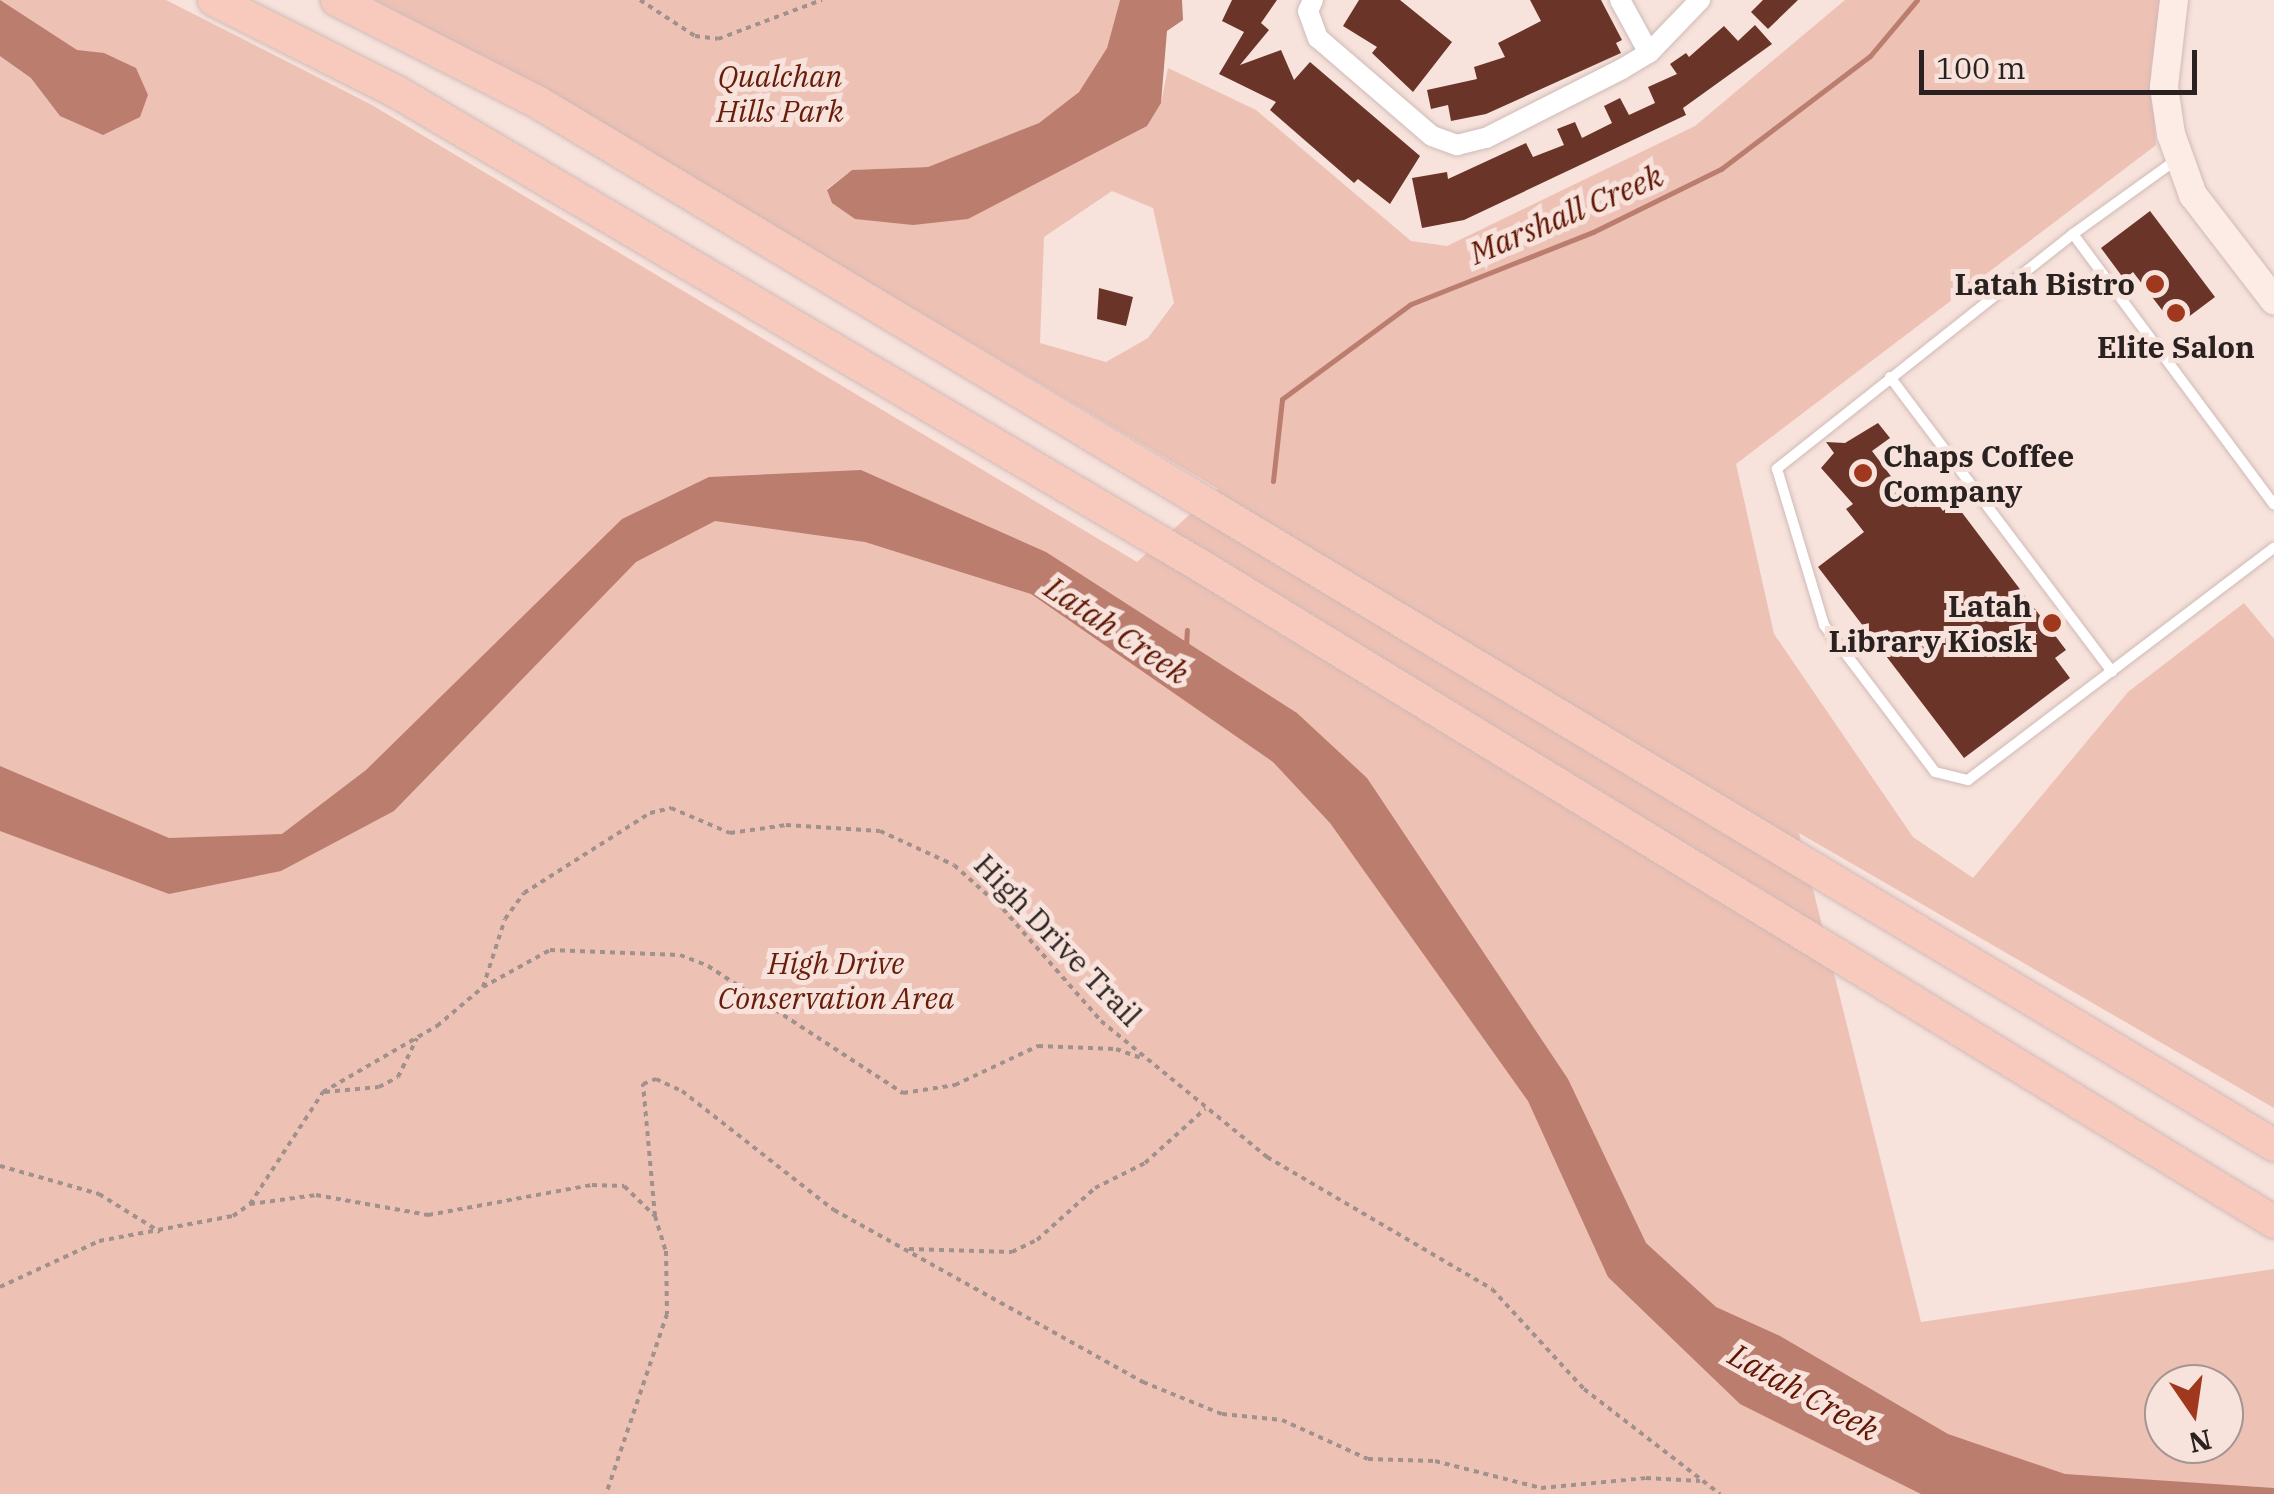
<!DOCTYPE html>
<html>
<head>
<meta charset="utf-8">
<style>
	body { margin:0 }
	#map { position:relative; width:2274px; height:1494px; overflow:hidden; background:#f7e2dc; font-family:"IBM Plex Serif",serif }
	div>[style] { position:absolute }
	.green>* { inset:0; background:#eec1b5 }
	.water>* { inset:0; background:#ba7d6e }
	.stream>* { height:5px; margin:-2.5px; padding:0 2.5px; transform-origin:2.5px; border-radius:2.5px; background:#ba7d6e }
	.building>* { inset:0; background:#6a3528 }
	.path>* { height:4px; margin-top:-2px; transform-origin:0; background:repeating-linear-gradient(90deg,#a0918c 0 5px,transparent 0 10px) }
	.roads { filter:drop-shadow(0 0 2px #cfbab5) drop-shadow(0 0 2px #cfbab5) }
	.service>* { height:10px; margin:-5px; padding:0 5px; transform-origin:5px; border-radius:5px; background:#fff }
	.minor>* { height:20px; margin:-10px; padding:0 10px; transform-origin:10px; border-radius:10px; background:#fff }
	.secondary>* { height:28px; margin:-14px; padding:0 14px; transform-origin:14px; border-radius:14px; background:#fdebe6 }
	.trunk>* { height:32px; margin:-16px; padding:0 16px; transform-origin:16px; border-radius:16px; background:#f8cabe }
	.dots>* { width:28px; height:28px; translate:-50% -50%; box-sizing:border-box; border:5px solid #f7e2dc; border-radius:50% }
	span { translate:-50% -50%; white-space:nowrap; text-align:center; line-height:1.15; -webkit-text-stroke:10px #f7e2dc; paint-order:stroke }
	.park-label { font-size:30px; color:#671d0a; font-style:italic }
	.poi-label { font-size:30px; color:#2a2220; font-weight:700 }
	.right { translate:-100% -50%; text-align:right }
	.left { translate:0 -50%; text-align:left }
	.street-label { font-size:30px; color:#2a2220 }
	.water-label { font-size:32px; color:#5f1602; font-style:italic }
	.north { position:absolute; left:2144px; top:1364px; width:100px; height:100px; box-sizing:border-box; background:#f7e2dc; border:2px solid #a59591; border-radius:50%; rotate:167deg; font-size:28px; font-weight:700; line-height:40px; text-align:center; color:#2a2220 }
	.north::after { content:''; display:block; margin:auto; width:35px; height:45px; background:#a0381d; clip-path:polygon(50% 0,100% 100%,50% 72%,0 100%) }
	.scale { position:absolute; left:1919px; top:50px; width:278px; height:45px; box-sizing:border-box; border:5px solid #2a2220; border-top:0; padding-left:12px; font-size:30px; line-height:35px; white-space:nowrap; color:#2a2220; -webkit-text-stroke:8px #f7e2dc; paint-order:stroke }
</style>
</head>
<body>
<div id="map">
	<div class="green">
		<i style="clip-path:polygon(evenodd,0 0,166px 0,372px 105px,1137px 562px,1218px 489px,550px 93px,374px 0,1120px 0,1107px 48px,1079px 92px,1039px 123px,928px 167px,852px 170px,827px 189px,832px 203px,1161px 103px,1168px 68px,1256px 110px,1411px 241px,1447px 246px,1695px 126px,1845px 0,2162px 0,2151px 68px,2156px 145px,1736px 464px,1774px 634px,1913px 837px,1973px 878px,2128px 692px,2244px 603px,2274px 639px,2274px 1108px,1799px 833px,1921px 1322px,2274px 1269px,2274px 1494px,0 1494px,0 0,1112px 191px,1153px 208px,1174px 303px,1148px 338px,1106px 362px,1040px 343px,1044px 237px,1112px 191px,0 0,2164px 1384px,2224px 1384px,2224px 1444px,2164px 1444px,2164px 1384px)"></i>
	</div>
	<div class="water">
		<i style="clip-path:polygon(0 0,77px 50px,104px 53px,136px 68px,148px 95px,140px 117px,103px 135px,60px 116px,31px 78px,0 56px)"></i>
		<i style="clip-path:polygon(1120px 0,1182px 0,1183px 20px,1167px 31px,1161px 103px,1147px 126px,968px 219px,913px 225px,855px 219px,832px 203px,827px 190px,852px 170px,928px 167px,1039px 123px,1079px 92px,1107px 48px)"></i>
		<i style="clip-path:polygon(861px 470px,1046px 552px,1297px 713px,1367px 778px,1568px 1079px,1646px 1243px,1716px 1307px,1780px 1336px,1948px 1434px,2065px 1474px,2274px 1488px,2274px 1494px,1921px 1494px,1740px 1404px,1608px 1277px,1528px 1101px,1330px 823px,1273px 762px,1031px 594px,865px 542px,715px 521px,636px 562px,394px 811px,281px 871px,169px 894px,0 831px,0 766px,169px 838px,282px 834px,366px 770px,622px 519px,709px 477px)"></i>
	</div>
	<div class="stream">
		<i style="left:1273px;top:481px;width:82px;rotate:-83.7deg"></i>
		<i style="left:1282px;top:399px;width:160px;rotate:-36.4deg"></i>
		<i style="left:1411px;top:304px;width:196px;rotate:-21.6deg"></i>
		<i style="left:1593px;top:232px;width:143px;rotate:-26.2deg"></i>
		<i style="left:1721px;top:169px;width:187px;rotate:-37.2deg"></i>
		<i style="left:1870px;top:56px;width:73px;rotate:-50deg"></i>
		<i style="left:1186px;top:647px;width:17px;rotate:-87deg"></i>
	</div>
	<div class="building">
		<i style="clip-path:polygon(1232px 0,1277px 0,1261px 23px,1269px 30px,1240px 65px,1281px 50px,1294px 80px,1310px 62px,1420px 156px,1390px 204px,1358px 179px,1354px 183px,1270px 110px,1276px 102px,1219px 74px,1244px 32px,1222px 21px)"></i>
		<i style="clip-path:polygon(1359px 0,1400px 0,1452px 42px,1413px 92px,1372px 53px,1377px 47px,1343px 26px)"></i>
		<i style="clip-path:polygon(1530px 0,1601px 0,1622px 40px,1616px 43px,1621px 53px,1486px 114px,1451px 121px,1448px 105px,1431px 109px,1427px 90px,1477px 79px,1474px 67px,1505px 57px,1498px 43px,1541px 21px)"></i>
		<i style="clip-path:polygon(1763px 0,1798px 0,1768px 29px,1751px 12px)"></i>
		<i style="clip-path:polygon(1755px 25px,1772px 44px,1683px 108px,1686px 115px,1464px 220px,1422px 228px,1412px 178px,1447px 172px,1448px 179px,1526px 143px,1533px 157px,1564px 145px,1557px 129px,1575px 122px,1582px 138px,1612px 123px,1604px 106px,1620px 98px,1629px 115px,1655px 103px,1648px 87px,1677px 74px,1670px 64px,1686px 53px,1689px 57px,1724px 26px,1738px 41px)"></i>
		<i style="clip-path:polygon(2150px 211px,2215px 297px,2175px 327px,2133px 272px,2124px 279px,2101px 248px)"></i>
		<i style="clip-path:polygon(1099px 288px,1133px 297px,1126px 326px,1097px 319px)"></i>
		<i style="clip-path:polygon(1878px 423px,1890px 438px,1872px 451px,1908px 499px,1925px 486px,1943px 511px,1954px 502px,2066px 650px,2055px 658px,2070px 678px,1964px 758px,1818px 567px,1864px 532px,1846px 509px,1853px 504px,1821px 468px,1834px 453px,1826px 442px,1845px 443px)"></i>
	</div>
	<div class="path">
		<i style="left:640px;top:0;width:66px;rotate:33.2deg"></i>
		<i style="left:695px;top:36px;width:23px;rotate:7deg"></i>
		<i style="left:718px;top:39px;width:111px;rotate:-20.6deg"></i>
		<i style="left:483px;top:987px;width:77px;rotate:-28.9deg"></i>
		<i style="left:550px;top:950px;width:130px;rotate:2.2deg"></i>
		<i style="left:680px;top:955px;width:30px;rotate:21deg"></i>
		<i style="left:708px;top:966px;width:233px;rotate:33.1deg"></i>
		<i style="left:903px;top:1093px;width:53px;rotate:-8.7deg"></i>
		<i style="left:955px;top:1085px;width:92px;rotate:-25.2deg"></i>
		<i style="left:1038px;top:1046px;width:78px;rotate:2.2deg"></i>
		<i style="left:1116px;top:1049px;width:27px;rotate:20deg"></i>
		<i style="left:325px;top:1092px;width:54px;rotate:-5.3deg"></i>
		<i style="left:379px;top:1087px;width:21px;rotate:-28deg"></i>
		<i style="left:398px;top:1077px;width:43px;rotate:-64deg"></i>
		<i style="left:0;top:1166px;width:103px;rotate:15.8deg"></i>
		<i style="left:99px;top:1194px;width:72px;rotate:31.9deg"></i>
		<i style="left:250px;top:1204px;width:67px;rotate:-7.8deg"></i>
		<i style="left:316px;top:1195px;width:114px;rotate:10.1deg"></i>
		<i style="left:428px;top:1215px;width:167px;rotate:-10.4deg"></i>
		<i style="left:592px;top:1185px;width:32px;rotate:2deg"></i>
		<i style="left:624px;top:1186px;width:43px;rotate:44.1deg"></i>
		<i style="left:655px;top:1216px;width:37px;rotate:73deg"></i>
		<i style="left:666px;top:1251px;width:63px;rotate:89.1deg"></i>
		<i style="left:667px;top:1314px;width:190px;rotate:108.7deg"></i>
		<i style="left:655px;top:1216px;width:133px;rotate:-95.2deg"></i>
		<i style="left:643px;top:1084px;width:14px;rotate:-21deg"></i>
		<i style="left:656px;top:1079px;width:29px;rotate:25deg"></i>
		<i style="left:682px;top:1091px;width:193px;rotate:38.1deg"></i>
		<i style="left:834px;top:1210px;width:354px;rotate:29.1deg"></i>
		<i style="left:1143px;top:1382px;width:85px;rotate:22.1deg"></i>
		<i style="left:1222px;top:1414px;width:60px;rotate:5.7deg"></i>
		<i style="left:1282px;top:1420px;width:94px;rotate:24.4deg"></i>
		<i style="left:1368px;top:1459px;width:67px;rotate:1.7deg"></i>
		<i style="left:1435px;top:1461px;width:109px;rotate:14.3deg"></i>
		<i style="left:1541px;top:1488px;width:105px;rotate:-5.4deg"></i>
		<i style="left:1646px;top:1478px;width:54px;rotate:3.2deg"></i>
		<i style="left:909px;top:1249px;width:103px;rotate:1.7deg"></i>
		<i style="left:1012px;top:1252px;width:28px;rotate:-26deg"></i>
		<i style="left:1037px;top:1240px;width:78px;rotate:-41.9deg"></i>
		<i style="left:1095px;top:1188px;width:56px;rotate:-26.6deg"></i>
		<i style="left:1145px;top:1163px;width:81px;rotate:-42deg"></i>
		<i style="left:0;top:1287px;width:109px;rotate:-24.9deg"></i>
		<i style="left:99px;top:1241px;width:136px;rotate:-10.6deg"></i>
		<i style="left:233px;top:1216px;width:21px;rotate:-35deg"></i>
		<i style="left:250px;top:1204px;width:134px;rotate:-56.9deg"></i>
		<i style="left:323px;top:1092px;width:132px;rotate:-30.1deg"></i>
		<i style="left:437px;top:1026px;width:60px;rotate:-40.3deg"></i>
		<i style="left:483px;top:987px;width:71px;rotate:-72.1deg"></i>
		<i style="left:505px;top:919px;width:32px;rotate:-54deg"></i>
		<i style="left:524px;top:893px;width:149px;rotate:-32.4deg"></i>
		<i style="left:650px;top:813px;width:22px;rotate:-13deg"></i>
		<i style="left:671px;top:808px;width:64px;rotate:23deg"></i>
		<i style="left:730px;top:833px;width:57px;rotate:-8.1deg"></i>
		<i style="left:786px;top:825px;width:94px;rotate:3.7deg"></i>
		<i style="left:880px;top:831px;width:81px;rotate:24.7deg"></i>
		<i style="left:954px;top:865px;width:66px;rotate:41.9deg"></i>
		<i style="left:1003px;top:909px;width:149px;rotate:48.8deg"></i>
		<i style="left:1101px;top:1021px;width:215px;rotate:39.3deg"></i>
		<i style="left:1267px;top:1157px;width:261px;rotate:30.4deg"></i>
		<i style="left:1492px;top:1289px;width:136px;rotate:47.4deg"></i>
		<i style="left:1584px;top:1389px;width:172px;rotate:37.7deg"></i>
	</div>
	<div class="roads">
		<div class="service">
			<i style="left:2176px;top:160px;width:127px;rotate:144.3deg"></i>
			<i style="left:2073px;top:234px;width:337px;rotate:53.4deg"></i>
			<i style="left:2073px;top:234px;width:378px;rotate:141.6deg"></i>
			<i style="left:1777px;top:469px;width:163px;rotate:73.2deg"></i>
			<i style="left:1824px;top:625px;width:184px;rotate:52.9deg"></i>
			<i style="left:1935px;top:772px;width:34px;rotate:14deg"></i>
			<i style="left:1968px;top:780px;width:384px;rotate:-37.2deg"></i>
			<i style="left:1890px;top:377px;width:369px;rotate:53deg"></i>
		</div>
		<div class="minor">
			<i style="left:1313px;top:0;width:12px;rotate:114deg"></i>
			<i style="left:1308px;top:11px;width:29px;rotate:70deg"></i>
			<i style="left:1318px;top:38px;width:150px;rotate:40.7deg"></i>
			<i style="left:1432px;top:136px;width:27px;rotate:20deg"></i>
			<i style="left:1457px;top:145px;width:30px;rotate:-14deg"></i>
			<i style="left:1486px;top:138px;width:153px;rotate:-26.9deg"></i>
			<i style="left:1622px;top:69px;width:31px;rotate:-31deg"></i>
			<i style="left:1649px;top:53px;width:74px;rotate:-46.1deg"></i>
			<i style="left:1620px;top:0;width:60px;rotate:61.3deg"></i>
		</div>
		<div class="secondary">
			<i style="left:2174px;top:0;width:88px;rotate:96.6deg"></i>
			<i style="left:2164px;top:87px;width:48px;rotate:81.5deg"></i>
			<i style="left:2171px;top:134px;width:65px;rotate:70.2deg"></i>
			<i style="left:2193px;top:195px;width:133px;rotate:52.4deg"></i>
		</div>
		<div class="trunk">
			<i style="left:214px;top:0;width:205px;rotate:26.7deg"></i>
			<i style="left:397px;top:92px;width:939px;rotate:30.52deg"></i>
			<i style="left:1206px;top:569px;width:1252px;rotate:31.44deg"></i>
			<i style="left:337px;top:0;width:227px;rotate:27deg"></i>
			<i style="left:539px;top:103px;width:2024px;rotate:30.99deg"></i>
		</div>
	</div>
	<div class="dots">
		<i style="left:2155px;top:284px;background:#a0381d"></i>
		<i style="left:2176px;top:313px;background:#a0381d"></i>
		<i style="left:1863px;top:473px;background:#a0381d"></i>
		<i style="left:2052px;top:623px;background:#a0381d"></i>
	</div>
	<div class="park-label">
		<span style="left:780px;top:93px">Qualchan<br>Hills Park</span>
		<span style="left:836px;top:980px">High Drive<br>Conservation Area</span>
	</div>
	<div class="poi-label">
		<span class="right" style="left:2135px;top:284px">Latah Bistro</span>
		<span style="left:2176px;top:347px">Elite Salon</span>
		<span class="left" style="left:1883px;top:473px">Chaps Coffee<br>Company</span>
		<span class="right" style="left:2032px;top:623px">Latah<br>Library Kiosk</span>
	</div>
	<div class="street-label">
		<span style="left:1058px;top:940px;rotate:46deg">High Drive Trail</span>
	</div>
	<div class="water-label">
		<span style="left:1566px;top:214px;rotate:-23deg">Marshall Creek</span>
		<span style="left:1117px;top:630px;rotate:34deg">Latah Creek</span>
		<span style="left:1804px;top:1392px;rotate:29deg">Latah Creek</span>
	</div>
	<div class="north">N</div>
	<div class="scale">100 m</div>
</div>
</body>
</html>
